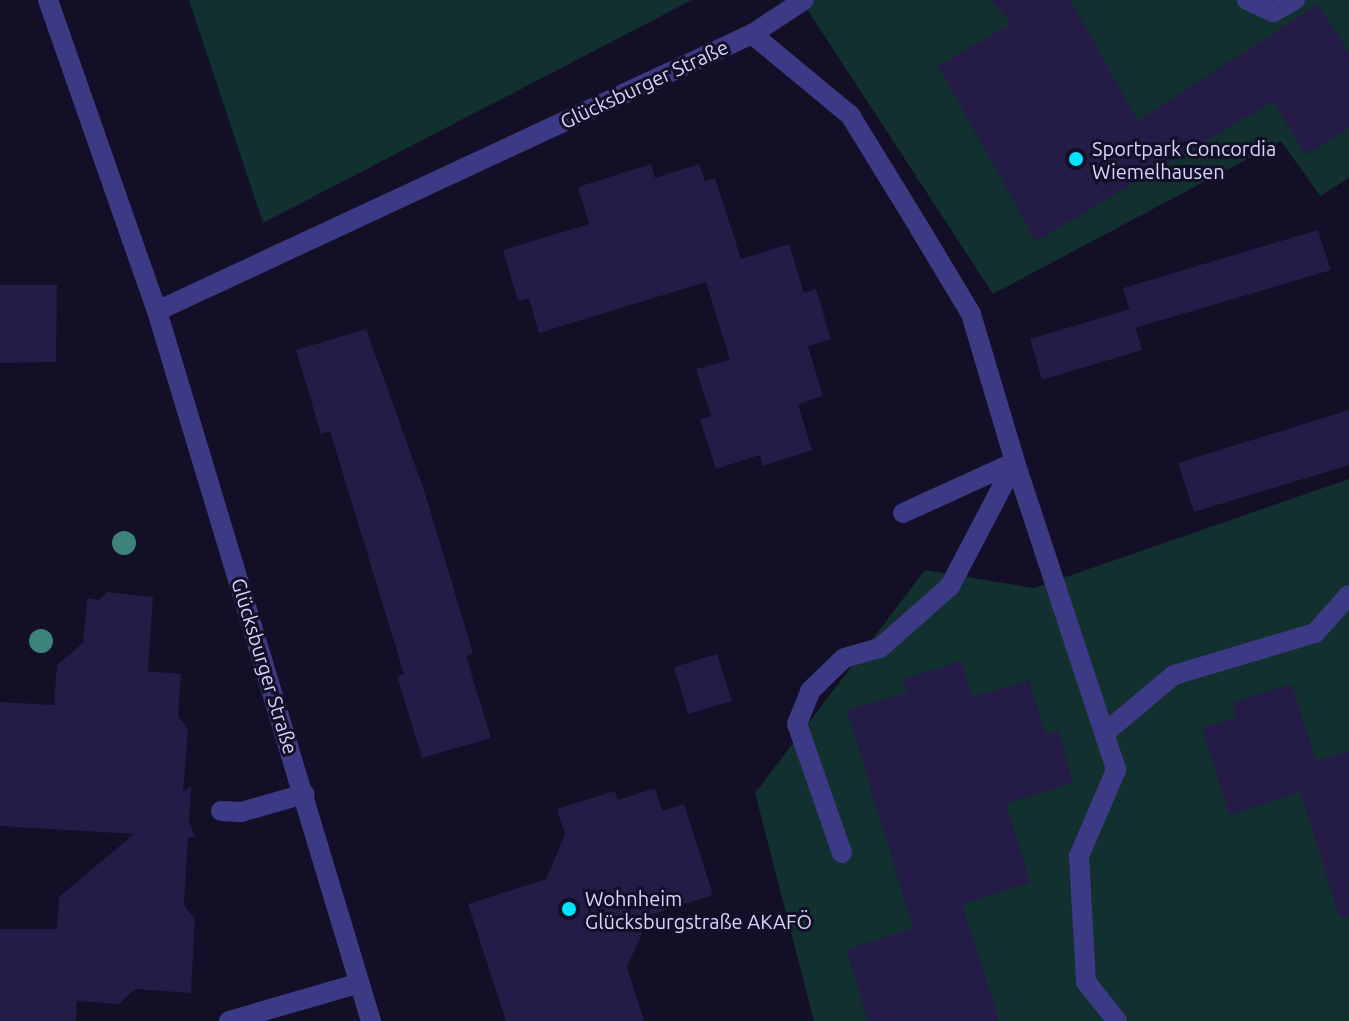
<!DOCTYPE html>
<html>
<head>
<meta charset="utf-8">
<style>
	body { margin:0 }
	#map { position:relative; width:1349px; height:1021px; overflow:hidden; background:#130f26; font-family:Ubuntu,sans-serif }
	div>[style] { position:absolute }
	.green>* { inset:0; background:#12302f }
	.building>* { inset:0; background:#241b47 }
	.lane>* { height:20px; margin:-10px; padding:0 10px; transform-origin:10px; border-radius:10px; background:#3d3a85 }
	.street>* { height:20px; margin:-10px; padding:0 10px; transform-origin:10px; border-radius:10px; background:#3d3a85 }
	.trees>* { width:24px; height:24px; margin:-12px; border-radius:50%; background:#3d827b }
	.dots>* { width:22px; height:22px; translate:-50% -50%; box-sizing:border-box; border:4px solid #130f26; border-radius:50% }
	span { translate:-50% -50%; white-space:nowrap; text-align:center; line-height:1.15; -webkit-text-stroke:6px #130f26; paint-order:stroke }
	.street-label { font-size:20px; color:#d9d4ff }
	.poi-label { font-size:20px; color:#d9d4ff }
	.left { translate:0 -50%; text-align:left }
</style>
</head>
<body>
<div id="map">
	<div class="green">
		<i style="clip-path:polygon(189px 0,692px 0,263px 223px)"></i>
		<i style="clip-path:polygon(801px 0,1349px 0,1349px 178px,1320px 196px,1281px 141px,993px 294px)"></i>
		<i style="clip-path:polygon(1349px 479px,1349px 1021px,814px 1021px,755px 793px,925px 570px,1034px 588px)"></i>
	</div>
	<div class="building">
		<i style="clip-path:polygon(992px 0,1070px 0,1138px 121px,1318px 4px,1349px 54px,1349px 128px,1306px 155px,1273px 101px,1036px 241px,938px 66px,1011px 24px)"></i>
		<i style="clip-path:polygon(651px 164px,655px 178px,699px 164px,705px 181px,715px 178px,741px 259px,789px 244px,804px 293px,816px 289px,831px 339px,808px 346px,823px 396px,798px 404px,812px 450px,763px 466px,760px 455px,716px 469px,700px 420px,711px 416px,696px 369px,730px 360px,706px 282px,539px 333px,529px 298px,518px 301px,503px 250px,589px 224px,578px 187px)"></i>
		<i style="clip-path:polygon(1318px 230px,1331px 270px,1135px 328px,1123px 288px)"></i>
		<i style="clip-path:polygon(0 285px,57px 285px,56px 362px,0 363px)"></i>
		<i style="clip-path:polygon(1130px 309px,1142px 350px,1042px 380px,1030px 339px)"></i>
		<i style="clip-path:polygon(366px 329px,424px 490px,473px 653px,466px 656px,491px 738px,422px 758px,397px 676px,404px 674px,330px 431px,321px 434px,296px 350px)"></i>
		<i style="clip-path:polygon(1349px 410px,1349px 465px,1194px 512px,1178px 463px)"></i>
		<i style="clip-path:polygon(107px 592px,153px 597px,148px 671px,181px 674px,178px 716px,188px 729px,183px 792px,191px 786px,189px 823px,196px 838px,188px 837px,184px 905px,195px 919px,191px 993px,135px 989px,119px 1004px,77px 1001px,76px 1021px,0 1021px,0 929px,57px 929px,59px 897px,134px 834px,0 826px,0 702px,54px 705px,57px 665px,83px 643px,87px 598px,99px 600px)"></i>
		<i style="clip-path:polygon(717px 654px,732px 701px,688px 714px,674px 667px)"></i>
		<i style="clip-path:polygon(962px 661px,972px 697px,1029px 680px,1045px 734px,1058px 731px,1073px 783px,1006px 803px,1030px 883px,962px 904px,999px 1021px,868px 1021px,846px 950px,913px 928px,847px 710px,907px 693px,903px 679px)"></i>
		<i style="clip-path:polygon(1292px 684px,1316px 761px,1349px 751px,1349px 917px,1340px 918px,1300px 792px,1229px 815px,1202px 728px,1236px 717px,1232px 702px)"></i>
		<i style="clip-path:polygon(655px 788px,662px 811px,684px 804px,713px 895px,650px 915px,627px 967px,644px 1021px,506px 1021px,468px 904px,546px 879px,565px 835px,557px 809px,615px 791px,618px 800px)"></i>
	</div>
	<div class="lane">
		<i style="left:1247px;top:0;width:29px;rotate:25deg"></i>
		<i style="left:1273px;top:12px;width:25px;rotate:-29deg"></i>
		<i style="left:752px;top:34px;width:62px;rotate:-33.2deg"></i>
		<i style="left:1015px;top:462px;width:324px;rotate:71.8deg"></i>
		<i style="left:1116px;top:770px;width:94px;rotate:113.3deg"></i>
		<i style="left:1079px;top:856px;width:126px;rotate:86.8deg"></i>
		<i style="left:1086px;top:982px;width:50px;rotate:51.5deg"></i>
		<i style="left:903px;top:513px;width:123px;rotate:-24.5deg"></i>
		<i style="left:1107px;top:731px;width:87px;rotate:-39.9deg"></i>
		<i style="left:1174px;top:675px;width:147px;rotate:-16.6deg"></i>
		<i style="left:1315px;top:633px;width:51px;rotate:-48.2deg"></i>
		<i style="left:221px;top:811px;width:20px;rotate:3deg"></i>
		<i style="left:241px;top:812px;width:66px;rotate:-15.9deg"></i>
		<i style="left:842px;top:853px;width:137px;rotate:-109.2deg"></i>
		<i style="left:797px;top:724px;width:35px;rotate:-68deg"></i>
		<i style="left:810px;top:691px;width:47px;rotate:-44.1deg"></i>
		<i style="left:844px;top:658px;width:37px;rotate:-16deg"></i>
		<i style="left:880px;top:648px;width:94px;rotate:-41.5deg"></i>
		<i style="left:950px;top:586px;width:140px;rotate:-62.3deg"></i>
		<i style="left:229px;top:1021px;width:136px;rotate:-16.2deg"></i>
	</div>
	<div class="street">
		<i style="left:48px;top:0;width:330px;rotate:70.7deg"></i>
		<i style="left:157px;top:311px;width:742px;rotate:73.23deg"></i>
		<i style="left:157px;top:311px;width:656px;rotate:-24.96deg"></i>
		<i style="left:752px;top:34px;width:127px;rotate:39.6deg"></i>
		<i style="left:850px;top:115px;width:134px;rotate:58.4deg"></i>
		<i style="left:920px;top:229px;width:99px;rotate:59deg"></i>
		<i style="left:971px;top:314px;width:154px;rotate:73.4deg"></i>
	</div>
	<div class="trees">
		<i style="left:124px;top:543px"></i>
		<i style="left:41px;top:641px"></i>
	</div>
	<div class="dots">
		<i style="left:1076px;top:159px;background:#00e5ff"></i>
		<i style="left:569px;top:909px;background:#00e5ff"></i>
	</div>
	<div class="street-label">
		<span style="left:644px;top:84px;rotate:-25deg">Glücksburger Straße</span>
		<span style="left:265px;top:666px;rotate:73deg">Glücksburger Straße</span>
	</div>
	<div class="poi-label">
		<span class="left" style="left:1092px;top:160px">Sportpark Concordia<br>Wiemelhausen</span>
		<span class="left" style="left:585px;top:910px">Wohnheim<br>Glücksburgstraße AKAFÖ</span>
	</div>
</div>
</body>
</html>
